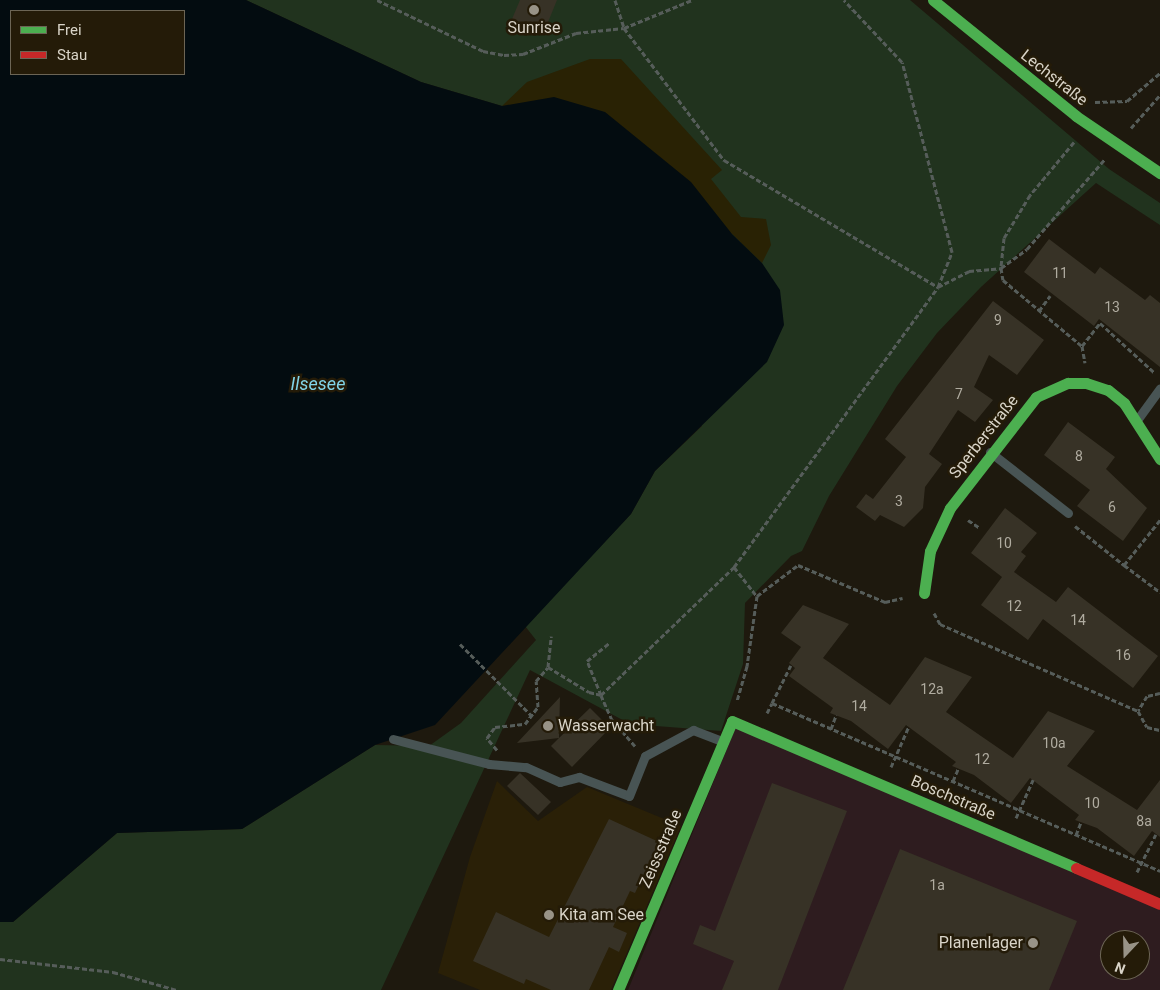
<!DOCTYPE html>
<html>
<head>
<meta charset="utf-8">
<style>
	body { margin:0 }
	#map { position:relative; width:1160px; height:990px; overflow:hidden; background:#1e190e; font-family:Roboto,sans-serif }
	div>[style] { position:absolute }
	.commercial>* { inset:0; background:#2e1c1f }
	.built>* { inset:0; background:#2a2007 }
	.green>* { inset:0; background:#21331e }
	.sand>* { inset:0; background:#292204 }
	.water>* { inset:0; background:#030c10 }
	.building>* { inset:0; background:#373226 }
	.path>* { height:3px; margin-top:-1.5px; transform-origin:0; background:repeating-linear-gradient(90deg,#565d5a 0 5px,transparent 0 7.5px) }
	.lane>* { height:9px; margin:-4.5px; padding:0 4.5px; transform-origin:4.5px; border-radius:4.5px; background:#485454 }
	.fast>* { height:11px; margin:-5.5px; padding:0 5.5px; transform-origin:5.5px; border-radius:5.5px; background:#4caf50 }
	.jam>* { height:11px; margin:-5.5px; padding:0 5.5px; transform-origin:5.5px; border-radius:5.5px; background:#c62828 }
	.dots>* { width:14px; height:14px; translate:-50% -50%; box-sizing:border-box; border:2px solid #241b08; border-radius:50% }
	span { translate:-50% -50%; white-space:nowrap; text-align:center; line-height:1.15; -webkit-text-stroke:5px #241b08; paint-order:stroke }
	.number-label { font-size:14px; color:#b0aca0 }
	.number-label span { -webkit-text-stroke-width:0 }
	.poi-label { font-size:16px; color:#d9d4c8 }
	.left { translate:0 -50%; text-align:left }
	.right { translate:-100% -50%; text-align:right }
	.street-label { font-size:16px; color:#d9d4c8 }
	.water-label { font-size:18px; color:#82d4e7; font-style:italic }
	.legend { position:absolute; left:10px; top:10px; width:175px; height:65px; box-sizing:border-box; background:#241b08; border:1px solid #6c6555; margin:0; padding:6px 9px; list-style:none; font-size:15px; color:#d9d4c8 }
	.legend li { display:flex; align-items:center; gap:10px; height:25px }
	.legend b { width:25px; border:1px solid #6c6555 }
	.north { position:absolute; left:1100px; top:930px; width:50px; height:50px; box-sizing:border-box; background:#241b08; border:1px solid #6c6555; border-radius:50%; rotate:201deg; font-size:14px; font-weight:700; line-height:20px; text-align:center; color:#d9d4c8 }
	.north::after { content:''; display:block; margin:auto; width:18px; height:22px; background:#989387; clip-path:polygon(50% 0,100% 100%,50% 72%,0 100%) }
</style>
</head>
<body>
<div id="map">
	<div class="commercial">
		<i style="clip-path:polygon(evenodd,736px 727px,1160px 909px,1160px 990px,628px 990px,736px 727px,1110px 940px,1140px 940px,1140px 970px,1110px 970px,1110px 940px)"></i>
	</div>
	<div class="built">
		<i style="clip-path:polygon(497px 781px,538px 821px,587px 787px,681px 826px,611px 990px,480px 990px,438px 973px,470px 857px)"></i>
	</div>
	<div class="green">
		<i style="clip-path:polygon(246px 0,910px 0,1109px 169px,1160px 203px,1160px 225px,1096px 183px,981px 287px,937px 333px,897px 386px,829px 496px,802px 551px,791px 556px,745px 603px,743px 664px,721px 731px,630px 724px,530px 670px,381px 990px,0 990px,0 922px,13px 922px,117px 833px,242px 829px,375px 745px,429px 746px,461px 723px,536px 640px,525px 626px,631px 514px,655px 471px,702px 426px,502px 106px,421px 82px)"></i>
	</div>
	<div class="sand">
		<i style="clip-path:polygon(590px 59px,621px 59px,722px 170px,711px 179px,741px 217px,766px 219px,771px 245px,762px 263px,732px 234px,502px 106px,527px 82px)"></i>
	</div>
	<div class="water">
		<i style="clip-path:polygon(evenodd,0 0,246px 0,421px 82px,502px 106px,554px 97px,605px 112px,691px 182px,732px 234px,762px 263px,780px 290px,784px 325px,767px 362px,655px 471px,631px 514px,435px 725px,375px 745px,242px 829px,117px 833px,13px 922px,0 922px,0 0,11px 11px,184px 11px,184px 74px,11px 74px,11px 11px)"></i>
	</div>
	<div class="building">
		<i style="clip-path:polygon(520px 0,557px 0,544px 32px,512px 19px)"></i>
		<i style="clip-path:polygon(1049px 239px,1095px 274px,1100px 267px,1145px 300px,1150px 295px,1160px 303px,1160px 367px,1099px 319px,1094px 326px,1024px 272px)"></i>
		<i style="clip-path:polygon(993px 301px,1044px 340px,1017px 375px,989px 355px,974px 387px,993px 400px,975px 422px,958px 410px,929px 454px,942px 464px,925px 487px,923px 508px,904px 527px,880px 515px,875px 521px,856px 507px,866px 494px,873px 499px,906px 457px,885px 439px)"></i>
		<i style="clip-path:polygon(1068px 422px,1115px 457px,1106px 469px,1147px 508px,1123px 541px,1077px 506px,1090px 490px,1044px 455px)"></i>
		<i style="clip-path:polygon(1005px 508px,1037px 533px,1021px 552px,1026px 556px,1014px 572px,1056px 602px,1068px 587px,1158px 656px,1133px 688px,1043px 619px,1028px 640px,981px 605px,1002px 577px,971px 553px)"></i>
		<i style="clip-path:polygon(803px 605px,849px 624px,823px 658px,890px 705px,925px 657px,972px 677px,946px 712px,1013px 758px,1048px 711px,1095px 731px,1067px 766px,1137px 810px,1160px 780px,1160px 837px,1152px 831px,1134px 856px,1097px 828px,1075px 820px,1079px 815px,1030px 778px,1011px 803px,974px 775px,952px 766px,956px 762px,906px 725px,888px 749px,851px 721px,830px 713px,833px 708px,789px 676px,795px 668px,789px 663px,801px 647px,781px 633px)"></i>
		<i style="clip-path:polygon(560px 697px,559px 738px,590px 708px,610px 728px,572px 767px,551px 746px,559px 738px,517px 743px)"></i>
		<i style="clip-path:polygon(520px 773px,551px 802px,538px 815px,507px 786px)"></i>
		<i style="clip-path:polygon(772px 783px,847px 811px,778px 990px,722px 990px,734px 961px,693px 944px,700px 925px,715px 931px)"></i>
		<i style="clip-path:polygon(609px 819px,659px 842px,635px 893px,630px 891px,613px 927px,627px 933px,619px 952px,609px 947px,589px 990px,551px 990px,526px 979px,524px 984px,473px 961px,496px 912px,549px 937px)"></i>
		<i style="clip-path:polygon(900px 849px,1077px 921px,1049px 990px,843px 990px)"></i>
	</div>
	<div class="path">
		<i style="left:377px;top:0;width:118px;rotate:25.7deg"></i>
		<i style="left:483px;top:51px;width:21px;rotate:11deg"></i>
		<i style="left:504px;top:55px;width:19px;rotate:-3deg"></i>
		<i style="left:523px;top:54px;width:57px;rotate:-21.6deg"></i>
		<i style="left:576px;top:33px;width:48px;rotate:-5.9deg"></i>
		<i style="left:624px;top:28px;width:166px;rotate:52.9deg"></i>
		<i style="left:724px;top:160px;width:249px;rotate:30.7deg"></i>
		<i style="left:938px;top:287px;width:35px;rotate:-27deg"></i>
		<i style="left:969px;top:271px;width:32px;rotate:-5deg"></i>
		<i style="left:1001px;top:268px;width:32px;rotate:-36deg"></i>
		<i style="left:1027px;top:249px;width:118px;rotate:-49.1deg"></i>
		<i style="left:615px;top:0;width:29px;rotate:72deg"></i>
		<i style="left:624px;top:28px;width:74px;rotate:-22.4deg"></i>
		<i style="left:1095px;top:102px;width:32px;rotate:-2deg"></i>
		<i style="left:1127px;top:101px;width:43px;rotate:-40.3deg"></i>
		<i style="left:1131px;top:128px;width:44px;rotate:-48.7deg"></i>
		<i style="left:1074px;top:142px;width:69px;rotate:129.7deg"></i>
		<i style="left:1030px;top:195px;width:50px;rotate:121.2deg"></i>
		<i style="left:1004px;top:238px;width:30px;rotate:96deg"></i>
		<i style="left:1001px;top:268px;width:12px;rotate:81deg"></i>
		<i style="left:1003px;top:280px;width:103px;rotate:39.9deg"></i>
		<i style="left:1082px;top:346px;width:17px;rotate:80deg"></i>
		<i style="left:1039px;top:311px;width:19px;rotate:-54deg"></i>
		<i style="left:1082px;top:346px;width:29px;rotate:-52deg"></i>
		<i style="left:1100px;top:323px;width:74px;rotate:42.3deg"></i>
		<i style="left:968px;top:520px;width:14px;rotate:34deg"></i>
		<i style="left:1075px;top:526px;width:63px;rotate:38.5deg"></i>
		<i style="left:1124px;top:565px;width:58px;rotate:-51.3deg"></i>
		<i style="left:1124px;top:565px;width:45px;rotate:36.9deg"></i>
		<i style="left:734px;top:567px;width:37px;rotate:52deg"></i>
		<i style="left:757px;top:596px;width:71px;rotate:98.1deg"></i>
		<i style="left:747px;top:666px;width:37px;rotate:106deg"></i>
		<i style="left:757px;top:596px;width:51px;rotate:-37.1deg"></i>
		<i style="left:798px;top:565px;width:95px;rotate:23deg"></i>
		<i style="left:885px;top:602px;width:18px;rotate:-13deg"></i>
		<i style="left:934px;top:613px;width:13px;rotate:61deg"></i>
		<i style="left:940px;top:624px;width:216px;rotate:23.7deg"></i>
		<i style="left:460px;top:644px;width:102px;rotate:45deg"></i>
		<i style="left:548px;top:667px;width:31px;rotate:-84deg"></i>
		<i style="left:1160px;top:693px;width:13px;rotate:167deg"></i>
		<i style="left:1147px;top:696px;width:17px;rotate:121deg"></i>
		<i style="left:1138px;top:711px;width:18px;rotate:61deg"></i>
		<i style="left:1147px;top:727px;width:13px;rotate:13deg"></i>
		<i style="left:601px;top:695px;width:37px;rotate:-112deg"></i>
		<i style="left:587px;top:661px;width:28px;rotate:-39deg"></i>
		<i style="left:772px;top:703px;width:42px;rotate:-63.4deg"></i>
		<i style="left:767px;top:713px;width:11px;rotate:-63deg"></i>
		<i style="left:772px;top:703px;width:423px;rotate:23.4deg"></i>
		<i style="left:831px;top:729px;width:15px;rotate:-70deg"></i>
		<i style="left:635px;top:746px;width:35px;rotate:-131deg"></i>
		<i style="left:612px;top:720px;width:27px;rotate:-114deg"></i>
		<i style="left:601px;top:695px;width:185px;rotate:-43.9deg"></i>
		<i style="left:734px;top:567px;width:346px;rotate:-53.9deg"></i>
		<i style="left:938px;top:287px;width:38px;rotate:-68deg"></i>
		<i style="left:952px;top:252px;width:196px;rotate:-104.7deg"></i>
		<i style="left:902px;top:62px;width:85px;rotate:-133.1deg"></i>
		<i style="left:497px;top:750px;width:16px;rotate:-130deg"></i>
		<i style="left:487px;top:738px;width:14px;rotate:-54deg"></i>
		<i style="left:495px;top:727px;width:30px;rotate:-6deg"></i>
		<i style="left:525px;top:724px;width:21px;rotate:-53deg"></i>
		<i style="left:538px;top:707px;width:26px;rotate:-94deg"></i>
		<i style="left:536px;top:681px;width:18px;rotate:-49deg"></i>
		<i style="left:548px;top:667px;width:48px;rotate:31.4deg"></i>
		<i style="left:589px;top:692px;width:12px;rotate:14deg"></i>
		<i style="left:891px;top:767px;width:45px;rotate:-66.3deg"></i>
		<i style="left:953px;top:781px;width:13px;rotate:-67deg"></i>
		<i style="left:1016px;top:818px;width:42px;rotate:-65.9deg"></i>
		<i style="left:1076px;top:835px;width:14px;rotate:-69deg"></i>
		<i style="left:1137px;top:872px;width:42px;rotate:-63.4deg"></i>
		<i style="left:0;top:959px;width:114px;rotate:6.6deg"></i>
		<i style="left:113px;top:972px;width:66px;rotate:15.7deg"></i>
	</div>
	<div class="lane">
		<i style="left:1137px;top:420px;width:39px;rotate:-54deg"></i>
		<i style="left:990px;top:452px;width:99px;rotate:38deg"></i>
		<i style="left:393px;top:739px;width:99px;rotate:14.6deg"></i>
		<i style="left:489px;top:764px;width:37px;rotate:5deg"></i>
		<i style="left:526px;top:767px;width:37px;rotate:24deg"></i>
		<i style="left:560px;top:782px;width:20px;rotate:-15deg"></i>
		<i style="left:579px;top:777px;width:53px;rotate:20.8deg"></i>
		<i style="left:629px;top:796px;width:43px;rotate:-68.2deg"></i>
		<i style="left:645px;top:756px;width:55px;rotate:-28.4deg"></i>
		<i style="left:693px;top:730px;width:30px;rotate:21deg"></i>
	</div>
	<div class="fast">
		<i style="left:933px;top:0;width:184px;rotate:39deg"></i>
		<i style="left:1076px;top:116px;width:102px;rotate:34.2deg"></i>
		<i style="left:924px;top:593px;width:42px;rotate:-81.9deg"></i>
		<i style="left:930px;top:551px;width:47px;rotate:-65.1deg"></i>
		<i style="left:950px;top:508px;width:140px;rotate:-52.2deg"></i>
		<i style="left:1036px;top:397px;width:35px;rotate:-24deg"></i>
		<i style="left:1068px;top:383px;width:18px"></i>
		<i style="left:1086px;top:383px;width:23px;rotate:18deg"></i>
		<i style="left:1108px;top:390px;width:21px;rotate:39deg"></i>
		<i style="left:1124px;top:403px;width:67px;rotate:57.3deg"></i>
		<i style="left:618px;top:990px;width:292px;rotate:-67deg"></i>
		<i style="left:732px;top:721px;width:374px;rotate:23.1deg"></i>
	</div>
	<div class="jam">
		<i style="left:1076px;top:868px;width:91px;rotate:23.2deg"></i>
	</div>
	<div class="dots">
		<i style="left:534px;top:10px;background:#989387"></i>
		<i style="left:548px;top:726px;background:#989387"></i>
		<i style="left:549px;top:915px;background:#989387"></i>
		<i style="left:1033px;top:943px;background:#989387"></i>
	</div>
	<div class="number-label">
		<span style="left:1060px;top:273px">11</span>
		<span style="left:1112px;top:307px">13</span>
		<span style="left:998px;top:320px">9</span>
		<span style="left:959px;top:394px">7</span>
		<span style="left:1079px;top:456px">8</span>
		<span style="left:899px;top:501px">3</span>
		<span style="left:1112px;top:507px">6</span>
		<span style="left:1004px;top:543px">10</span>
		<span style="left:1014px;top:606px">12</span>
		<span style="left:1078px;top:620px">14</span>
		<span style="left:1123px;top:655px">16</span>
		<span style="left:932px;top:689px">12a</span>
		<span style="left:859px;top:706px">14</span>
		<span style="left:1054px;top:743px">10a</span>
		<span style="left:982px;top:759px">12</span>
		<span style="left:1092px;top:803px">10</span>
		<span style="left:1144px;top:821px">8a</span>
		<span style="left:937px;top:885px">1a</span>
	</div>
	<div class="poi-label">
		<span style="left:534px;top:28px">Sunrise</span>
		<span class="left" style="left:558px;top:726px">Wasserwacht</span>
		<span class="left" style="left:559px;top:915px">Kita am See</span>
		<span class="right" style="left:1023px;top:943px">Planenlager</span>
	</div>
	<div class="street-label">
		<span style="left:1054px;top:78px;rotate:38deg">Lechstraße</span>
		<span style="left:984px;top:437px;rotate:-52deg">Sperberstraße</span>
		<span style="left:953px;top:798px;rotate:23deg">Boschstraße</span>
		<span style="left:661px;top:849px;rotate:-67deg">Zeissstraße</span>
	</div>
	<div class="water-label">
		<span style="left:318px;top:384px">Ilsesee</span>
	</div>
	<ul class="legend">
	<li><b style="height:6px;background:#4caf50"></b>Frei</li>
	<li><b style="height:6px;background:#c62828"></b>Stau</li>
	</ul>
	<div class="north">N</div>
</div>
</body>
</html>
